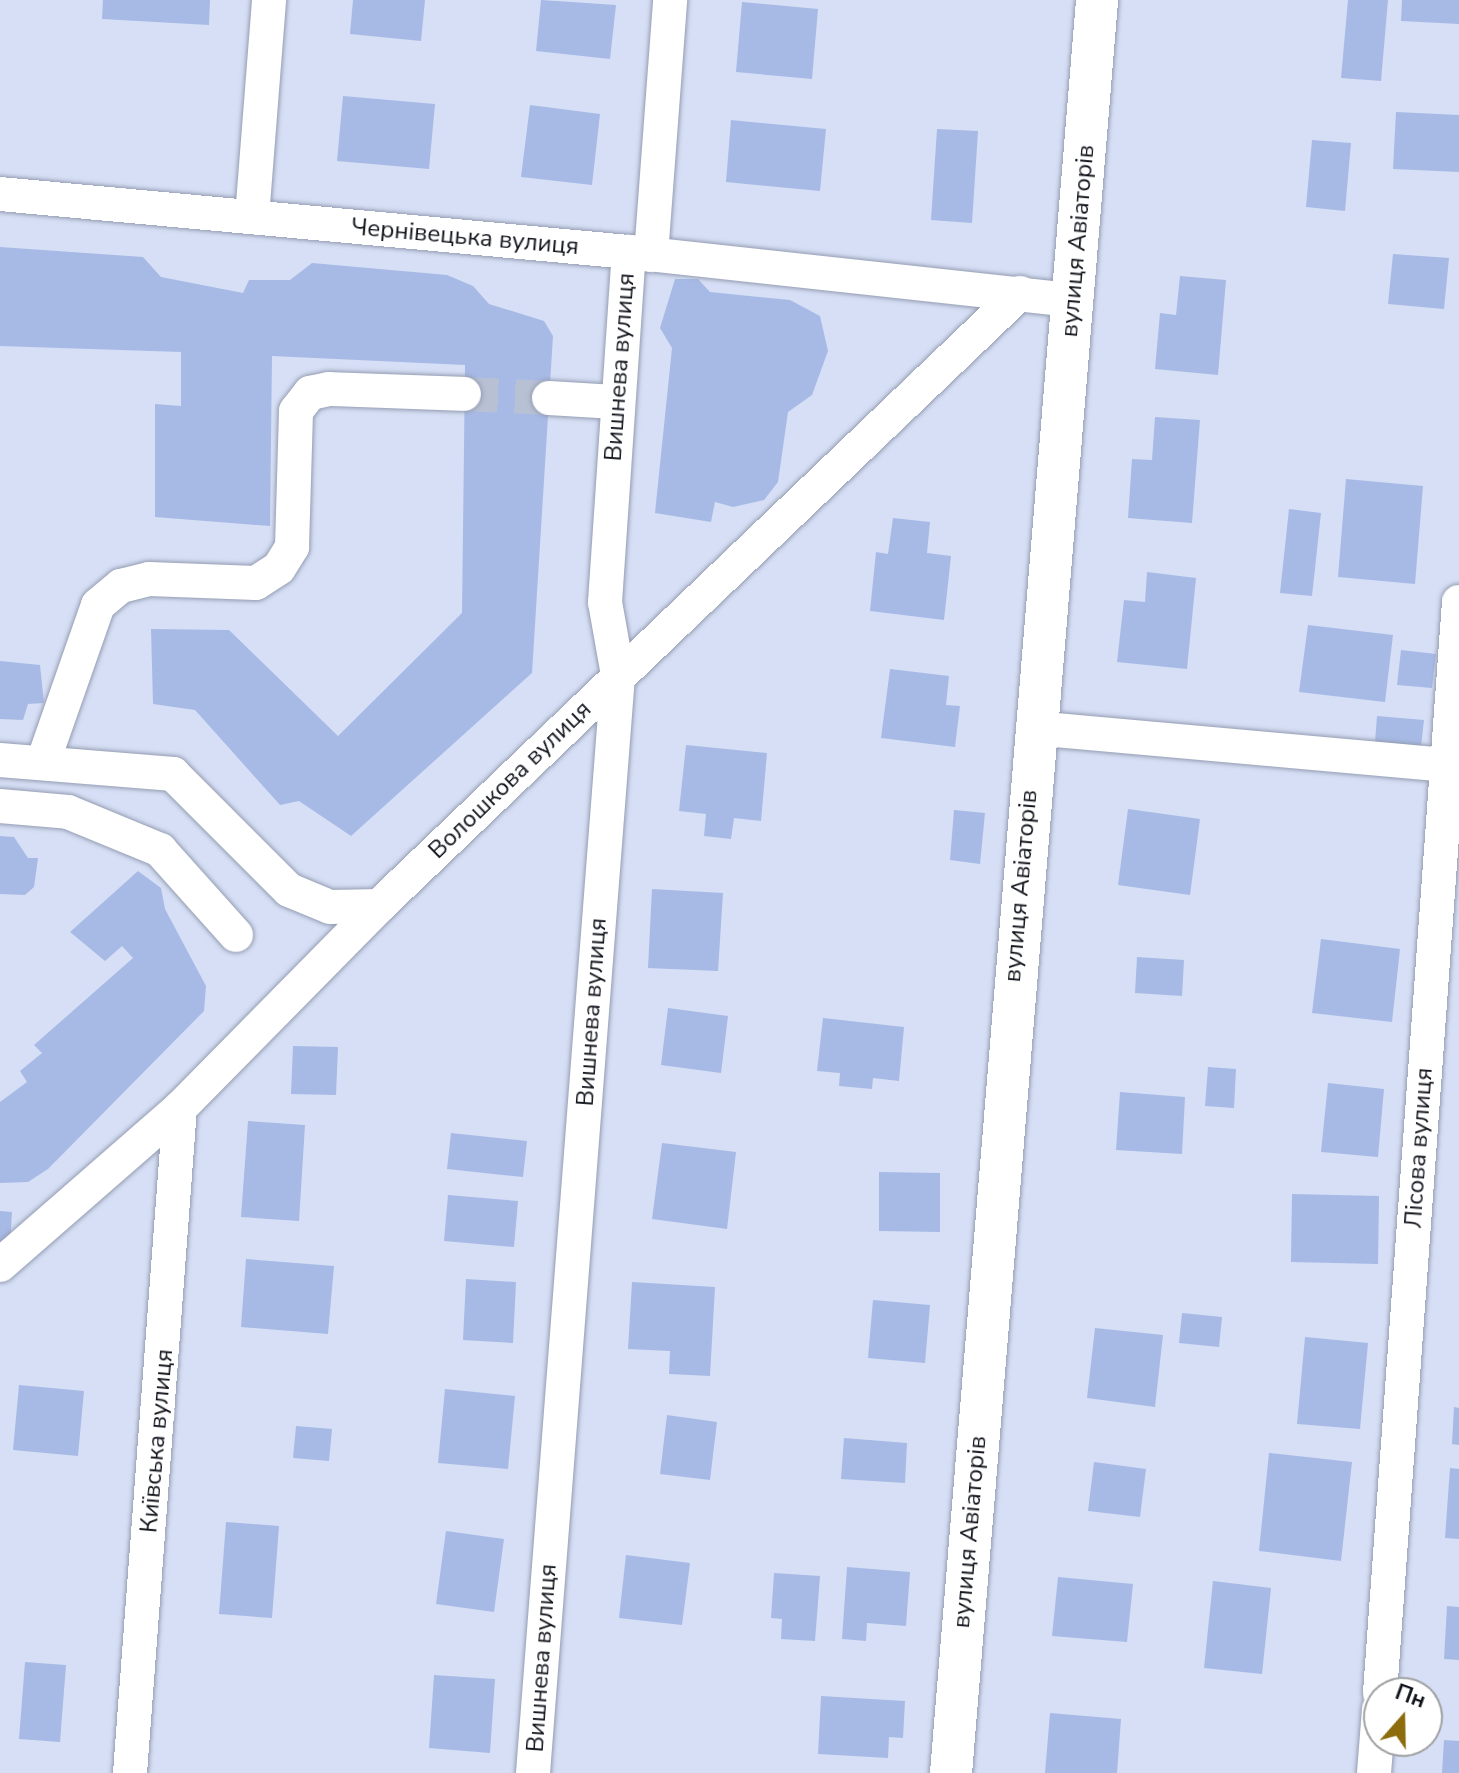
<!DOCTYPE html>
<html>
<head>
<meta charset="utf-8">
<style>
	body { margin:0 }
	#map { position:relative; width:1459px; height:1773px; overflow:hidden; background:#d6dff5; font-family:"Nunito Sans",sans-serif }
	div>[style] { position:absolute }
	.building>* { inset:0; background:#a7bae6 }
	.minor-tunnel>* { height:34px; margin-top:-17px; transform-origin:0; background:repeating-linear-gradient(90deg,#b8c0d4 0 34px,transparent 0 51px) }
	.roads { filter:drop-shadow(0 0 2px #949db2) drop-shadow(0 0 2px #949db2) }
	.minor>* { height:34px; margin:-17px; padding:0 17px; transform-origin:17px; border-radius:17px; background:#fff }
	.major>* { height:42px; margin:-21px; padding:0 21px; transform-origin:21px; border-radius:21px; background:#fff }
	span { translate:-50% -50%; white-space:nowrap; text-align:center; line-height:1.15; -webkit-text-stroke:7px #fff; paint-order:stroke }
	.street-label { font-size:24px; color:#10131a }
	.north { position:absolute; left:1363px; top:1677px; width:80px; height:80px; box-sizing:border-box; background:#fff; border:2px solid #9fa1a3; border-radius:50%; rotate:20deg; font-size:22px; font-weight:700; line-height:32px; text-align:center; color:#10131a }
	.north::after { content:''; display:block; margin:auto; width:28px; height:36px; background:#8d6c0e; clip-path:polygon(50% 0,100% 100%,50% 72%,0 100%) }
</style>
</head>
<body>
<div id="map">
	<div class="building">
		<i style="clip-path:polygon(103px 0,210px 0,209px 25px,102px 19px)"></i>
		<i style="clip-path:polygon(353px 0,425px 0,421px 41px,350px 34px)"></i>
		<i style="clip-path:polygon(541px 0,616px 5px,610px 59px,536px 51px)"></i>
		<i style="clip-path:polygon(1348px 0,1388px 0,1381px 81px,1341px 78px)"></i>
		<i style="clip-path:polygon(1402px 0,1459px 0,1459px 24px,1401px 21px)"></i>
		<i style="clip-path:polygon(742px 2px,818px 9px,812px 79px,736px 72px)"></i>
		<i style="clip-path:polygon(343px 96px,435px 104px,429px 169px,337px 161px)"></i>
		<i style="clip-path:polygon(530px 105px,600px 114px,592px 185px,521px 177px)"></i>
		<i style="clip-path:polygon(1396px 112px,1459px 115px,1459px 172px,1393px 169px)"></i>
		<i style="clip-path:polygon(731px 120px,826px 129px,820px 191px,726px 182px)"></i>
		<i style="clip-path:polygon(937px 129px,978px 131px,972px 223px,931px 220px)"></i>
		<i style="clip-path:polygon(1312px 140px,1351px 143px,1345px 211px,1306px 207px)"></i>
		<i style="clip-path:polygon(0 247px,143px 257px,161px 277px,243px 293px,249px 280px,290px 280px,312px 263px,447px 275px,473px 286px,489px 304px,544px 321px,553px 336px,532px 673px,351px 836px,299px 801px,280px 805px,195px 710px,153px 704px,151px 629px,229px 630px,338px 736px,462px 613px,465px 365px,272px 356px,270px 526px,155px 517px,155px 404px,181px 406px,181px 352px,0 346px)"></i>
		<i style="clip-path:polygon(1393px 254px,1449px 258px,1444px 309px,1388px 304px)"></i>
		<i style="clip-path:polygon(1180px 276px,1226px 280px,1218px 375px,1155px 369px,1160px 313px,1176px 315px)"></i>
		<i style="clip-path:polygon(675px 279px,698px 279px,710px 292px,790px 300px,820px 316px,828px 351px,812px 395px,788px 412px,778px 482px,764px 500px,733px 507px,715px 502px,711px 522px,655px 513px,672px 348px,660px 328px)"></i>
		<i style="clip-path:polygon(1155px 417px,1200px 420px,1192px 523px,1128px 518px,1132px 459px,1152px 460px)"></i>
		<i style="clip-path:polygon(1346px 479px,1423px 486px,1415px 584px,1338px 577px)"></i>
		<i style="clip-path:polygon(1289px 509px,1321px 513px,1312px 596px,1280px 593px)"></i>
		<i style="clip-path:polygon(893px 518px,930px 522px,927px 553px,951px 556px,944px 620px,870px 611px,876px 552px,888px 554px)"></i>
		<i style="clip-path:polygon(1147px 572px,1196px 578px,1187px 669px,1117px 662px,1124px 600px,1145px 602px)"></i>
		<i style="clip-path:polygon(1308px 625px,1393px 635px,1385px 702px,1299px 692px)"></i>
		<i style="clip-path:polygon(1401px 650px,1436px 654px,1432px 688px,1397px 685px)"></i>
		<i style="clip-path:polygon(0 661px,40px 665px,44px 703px,28px 704px,23px 720px,0 719px)"></i>
		<i style="clip-path:polygon(890px 669px,949px 676px,946px 705px,960px 706px,955px 747px,881px 738px)"></i>
		<i style="clip-path:polygon(1377px 716px,1424px 720px,1421px 746px,1375px 742px)"></i>
		<i style="clip-path:polygon(686px 745px,767px 753px,761px 821px,734px 818px,731px 839px,704px 836px,706px 814px,679px 811px)"></i>
		<i style="clip-path:polygon(1128px 809px,1200px 819px,1190px 895px,1118px 885px)"></i>
		<i style="clip-path:polygon(954px 810px,985px 813px,980px 864px,950px 860px)"></i>
		<i style="clip-path:polygon(0 836px,14px 837px,28px 858px,38px 858px,34px 887px,25px 895px,0 894px)"></i>
		<i style="clip-path:polygon(138px 871px,161px 888px,165px 909px,206px 986px,204px 1011px,48px 1169px,28px 1182px,0 1183px,0 1102px,27px 1082px,20px 1071px,42px 1053px,34px 1045px,133px 958px,122px 946px,105px 961px,70px 932px)"></i>
		<i style="clip-path:polygon(652px 889px,723px 893px,718px 971px,648px 968px)"></i>
		<i style="clip-path:polygon(1321px 939px,1400px 949px,1392px 1022px,1312px 1013px)"></i>
		<i style="clip-path:polygon(1137px 957px,1184px 960px,1182px 996px,1135px 993px)"></i>
		<i style="clip-path:polygon(668px 1008px,728px 1016px,721px 1073px,661px 1065px)"></i>
		<i style="clip-path:polygon(823px 1018px,904px 1027px,899px 1081px,873px 1078px,872px 1089px,839px 1086px,840px 1073px,817px 1071px)"></i>
		<i style="clip-path:polygon(293px 1046px,338px 1047px,336px 1095px,291px 1094px)"></i>
		<i style="clip-path:polygon(1208px 1067px,1236px 1069px,1234px 1108px,1205px 1106px)"></i>
		<i style="clip-path:polygon(1328px 1083px,1384px 1089px,1378px 1157px,1321px 1152px)"></i>
		<i style="clip-path:polygon(1120px 1092px,1185px 1097px,1182px 1154px,1116px 1150px)"></i>
		<i style="clip-path:polygon(248px 1121px,305px 1125px,299px 1221px,241px 1217px)"></i>
		<i style="clip-path:polygon(451px 1133px,527px 1141px,523px 1177px,447px 1169px)"></i>
		<i style="clip-path:polygon(662px 1143px,736px 1152px,727px 1229px,652px 1219px)"></i>
		<i style="clip-path:polygon(879px 1172px,940px 1173px,940px 1232px,879px 1231px)"></i>
		<i style="clip-path:polygon(1292px 1194px,1379px 1196px,1378px 1264px,1291px 1262px)"></i>
		<i style="clip-path:polygon(448px 1195px,518px 1201px,514px 1247px,444px 1241px)"></i>
		<i style="clip-path:polygon(0 1211px,12px 1212px,10px 1246px,0 1245px)"></i>
		<i style="clip-path:polygon(246px 1259px,334px 1266px,328px 1334px,241px 1327px)"></i>
		<i style="clip-path:polygon(466px 1279px,516px 1282px,513px 1343px,463px 1340px)"></i>
		<i style="clip-path:polygon(632px 1282px,715px 1287px,710px 1376px,669px 1374px,670px 1351px,628px 1349px)"></i>
		<i style="clip-path:polygon(873px 1300px,930px 1305px,925px 1363px,868px 1358px)"></i>
		<i style="clip-path:polygon(1182px 1313px,1222px 1317px,1219px 1347px,1179px 1343px)"></i>
		<i style="clip-path:polygon(1095px 1328px,1163px 1335px,1155px 1407px,1087px 1398px)"></i>
		<i style="clip-path:polygon(1305px 1337px,1368px 1343px,1360px 1429px,1297px 1424px)"></i>
		<i style="clip-path:polygon(19px 1385px,84px 1391px,78px 1456px,13px 1450px)"></i>
		<i style="clip-path:polygon(445px 1389px,515px 1396px,508px 1469px,438px 1463px)"></i>
		<i style="clip-path:polygon(1454px 1407px,1459px 1408px,1459px 1445px,1452px 1444px)"></i>
		<i style="clip-path:polygon(667px 1415px,717px 1422px,710px 1480px,660px 1474px)"></i>
		<i style="clip-path:polygon(296px 1426px,332px 1429px,329px 1461px,293px 1458px)"></i>
		<i style="clip-path:polygon(844px 1438px,907px 1443px,905px 1483px,841px 1479px)"></i>
		<i style="clip-path:polygon(1269px 1453px,1352px 1462px,1341px 1561px,1259px 1551px)"></i>
		<i style="clip-path:polygon(1094px 1462px,1146px 1469px,1140px 1517px,1088px 1511px)"></i>
		<i style="clip-path:polygon(1450px 1468px,1459px 1469px,1459px 1539px,1445px 1538px)"></i>
		<i style="clip-path:polygon(226px 1522px,279px 1526px,272px 1618px,219px 1614px)"></i>
		<i style="clip-path:polygon(446px 1531px,504px 1539px,494px 1612px,436px 1604px)"></i>
		<i style="clip-path:polygon(626px 1555px,690px 1563px,682px 1625px,619px 1618px)"></i>
		<i style="clip-path:polygon(847px 1567px,910px 1572px,906px 1626px,867px 1623px,866px 1641px,842px 1639px)"></i>
		<i style="clip-path:polygon(774px 1573px,820px 1576px,815px 1641px,781px 1639px,782px 1619px,771px 1618px)"></i>
		<i style="clip-path:polygon(1058px 1577px,1133px 1584px,1127px 1642px,1052px 1636px)"></i>
		<i style="clip-path:polygon(1213px 1581px,1271px 1588px,1262px 1674px,1204px 1668px)"></i>
		<i style="clip-path:polygon(1447px 1606px,1459px 1607px,1459px 1660px,1444px 1659px)"></i>
		<i style="clip-path:polygon(25px 1662px,66px 1665px,60px 1742px,19px 1739px)"></i>
		<i style="clip-path:polygon(434px 1675px,495px 1679px,490px 1753px,429px 1748px)"></i>
		<i style="clip-path:polygon(821px 1696px,905px 1701px,903px 1738px,889px 1737px,888px 1758px,818px 1754px)"></i>
		<i style="clip-path:polygon(1050px 1713px,1121px 1719px,1117px 1773px,1045px 1773px)"></i>
		<i style="clip-path:polygon(1444px 1740px,1459px 1741px,1459px 1773px,1442px 1773px)"></i>
	</div>
	<div class="minor-tunnel">
		<i style="left:464px;top:394px;width:85px;rotate:2.7deg"></i>
	</div>
	<div class="roads">
		<div class="minor">
			<i style="left:0;top:194px;width:632px;rotate:5.27deg"></i>
			<i style="left:629px;top:252px;width:447px;rotate:6.2deg"></i>
			<i style="left:252px;top:217px;width:218px;rotate:-85.5deg"></i>
			<i style="left:651px;top:255px;width:256px;rotate:-85.7deg"></i>
			<i style="left:549px;top:398px;width:66px;rotate:3.5deg"></i>
			<i style="left:1033px;top:728px;width:428px;rotate:5.1deg"></i>
			<i style="left:0;top:760px;width:174px;rotate:4.6deg"></i>
			<i style="left:173px;top:774px;width:164px;rotate:45deg"></i>
			<i style="left:289px;top:890px;width:44px;rotate:22.5deg"></i>
			<i style="left:330px;top:907px;width:49px;rotate:-1.2deg"></i>
			<i style="left:43px;top:762px;width:166px;rotate:-70.7deg"></i>
			<i style="left:98px;top:605px;width:30px;rotate:-40deg"></i>
			<i style="left:121px;top:586px;width:29px;rotate:-14deg"></i>
			<i style="left:149px;top:579px;width:107px;rotate:2.1deg"></i>
			<i style="left:256px;top:583px;width:27px;rotate:-33deg"></i>
			<i style="left:279px;top:568px;width:25px;rotate:-58deg"></i>
			<i style="left:292px;top:547px;width:136px;rotate:-88.3deg"></i>
			<i style="left:296px;top:411px;width:23px;rotate:-52deg"></i>
			<i style="left:310px;top:393px;width:19px;rotate:-12deg"></i>
			<i style="left:329px;top:389px;width:135px;rotate:2.1deg"></i>
			<i style="left:0;top:806px;width:68px;rotate:5deg"></i>
			<i style="left:68px;top:812px;width:100px;rotate:22.4deg"></i>
			<i style="left:160px;top:850px;width:114px;rotate:48.2deg"></i>
			<i style="left:0;top:1265px;width:239px;rotate:-41.1deg"></i>
			<i style="left:180px;top:1108px;width:284px;rotate:-45.4deg"></i>
			<i style="left:379px;top:906px;width:887px;rotate:-43.72deg"></i>
			<i style="left:1380px;top:1693px;width:1094px;rotate:-85.86deg"></i>
			<i style="left:130px;top:1773px;width:667px;rotate:-85.7deg"></i>
			<i style="left:533px;top:1773px;width:1101px;rotate:-85.57deg"></i>
			<i style="left:618px;top:675px;width:74px;rotate:-100.1deg"></i>
			<i style="left:605px;top:602px;width:351px;rotate:-86.1deg"></i>
			<i style="left:1374px;top:1773px;width:64px;rotate:-85.5deg"></i>
		</div>
		<div class="major">
			<i style="left:951px;top:1773px;width:1779px;rotate:-85.29deg"></i>
		</div>
	</div>
	<div class="street-label">
		<span style="left:465px;top:237px;rotate:5deg">Чернівецька вулиця</span>
		<span style="left:1078px;top:241px;rotate:-85deg">вулиця Авіаторів</span>
		<span style="left:620px;top:367px;rotate:-86deg">Вишнева вулиця</span>
		<span style="left:510px;top:780px;rotate:-44deg">Волошкова вулиця</span>
		<span style="left:1021px;top:886px;rotate:-85deg">вулиця Авіаторів</span>
		<span style="left:592px;top:1012px;rotate:-86deg">Вишнева вулиця</span>
		<span style="left:1419px;top:1148px;rotate:-86deg">Лісова вулиця</span>
		<span style="left:157px;top:1441px;rotate:-85deg">Київська вулиця</span>
		<span style="left:970px;top:1532px;rotate:-85deg">вулиця Авіаторів</span>
		<span style="left:542px;top:1658px;rotate:-86deg">Вишнева вулиця</span>
	</div>
	<div class="north">Пн</div>
</div>
</body>
</html>
